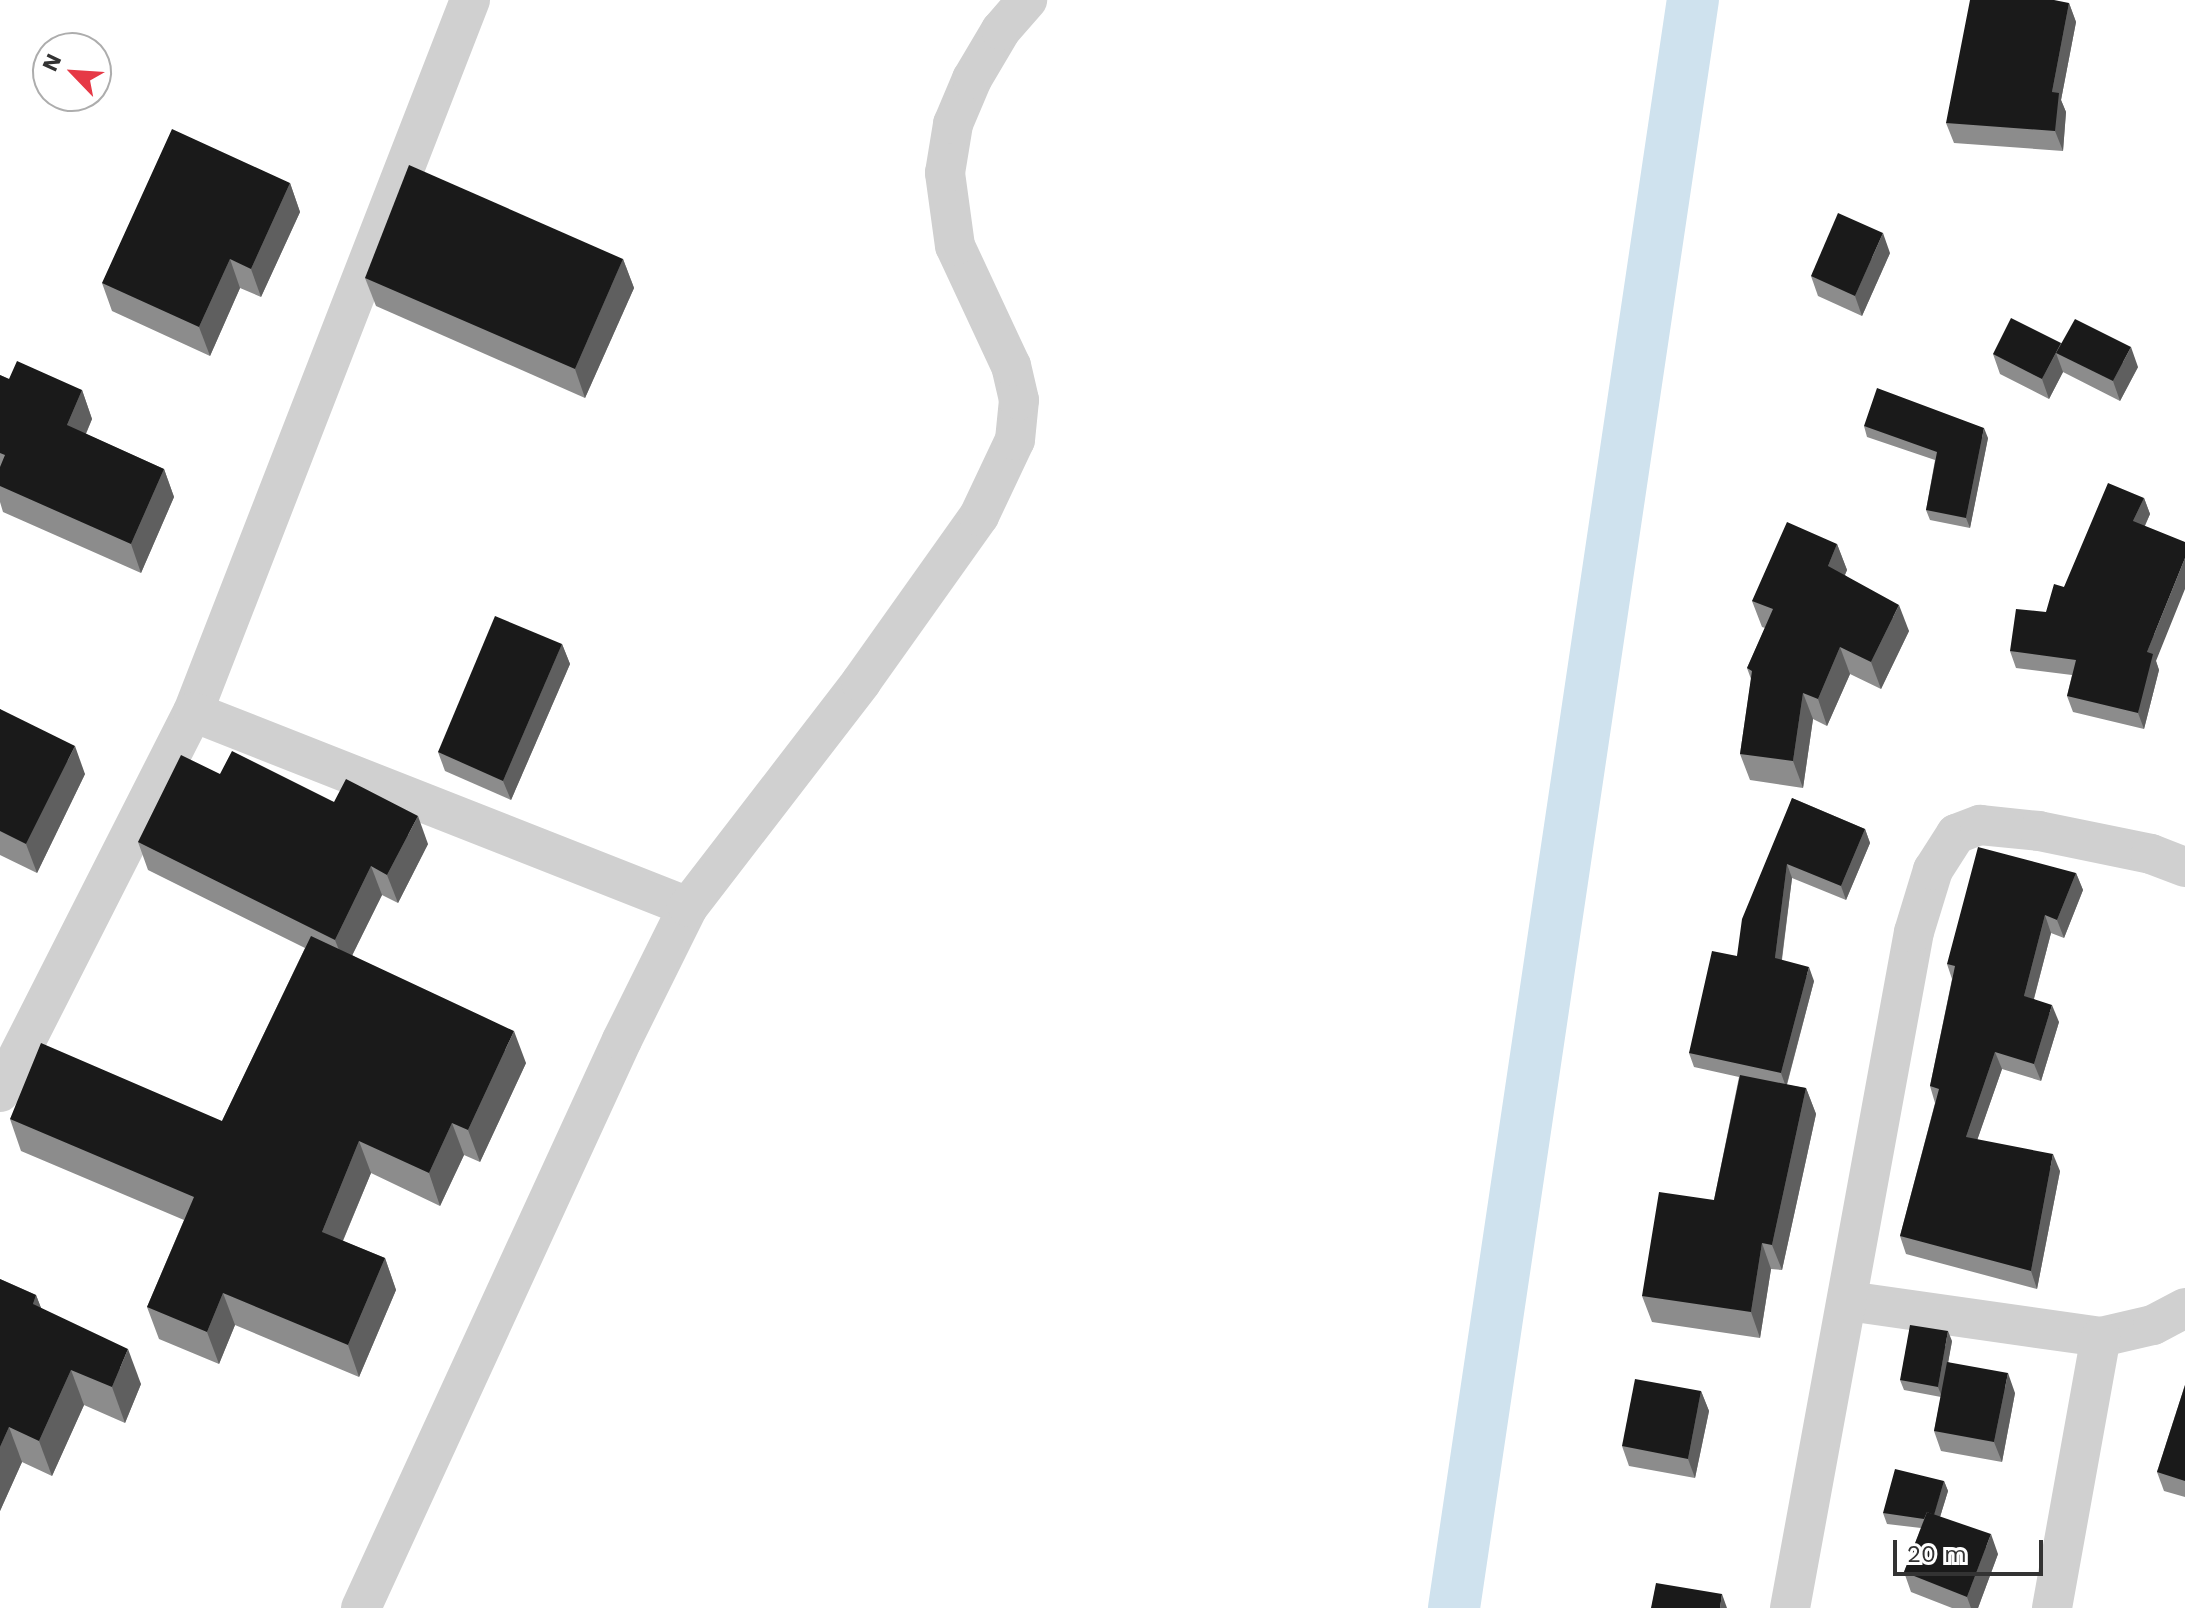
<!DOCTYPE html>
<html>
<head>
<meta charset="utf-8">
<style>
	body { margin:0 }
	#map { position:relative; width:2185px; height:1608px; overflow:hidden; background:#fff; font-family:"Work Sans",sans-serif }
	div>[style] { position:absolute }
	.canal>* { height:52px; margin:-26px; padding:0 26px; transform-origin:26px; border-radius:26px; background:#cfe2ee }
	.minor>* { height:40px; margin:-20px; padding:0 20px; transform-origin:20px; border-radius:20px; background:#d0d0d0 }
	.wall>* { inset:0; background:#8c8c8c }
	.shaded-wall>* { inset:0; background:#5f5f5f }
	.building>* { inset:0; background:#1a1a1a }
	span { translate:-50% -50%; white-space:nowrap; text-align:center; line-height:1.15; -webkit-text-stroke:8px #fff; paint-order:stroke }
	.north { position:absolute; left:32px; top:32px; width:80px; height:80px; box-sizing:border-box; background:#fff; border:2px solid #adadad; border-radius:50%; rotate:295deg; font-size:22px; font-weight:700; line-height:32px; text-align:center; color:#333 }
	.north::after { content:''; display:block; margin:auto; width:28px; height:36px; background:#e63946; clip-path:polygon(50% 0,100% 100%,50% 72%,0 100%) }
	.scale { position:absolute; left:1893px; top:1540px; width:150px; height:36px; box-sizing:border-box; border:4px solid #333; border-top:0; padding-left:10px; font-size:24px; line-height:28px; white-space:nowrap; color:#333; -webkit-text-stroke:6px #fff; paint-order:stroke }
</style>
</head>
<body>
<div id="map">
	<div class="canal">
		<i style="left:1454px;top:1608px;width:1626px;rotate:-81.55deg"></i>
	</div>
	<div class="minor">
		<i style="left:193px;top:712px;width:764px;rotate:-68.74deg"></i>
		<i style="left:0;top:1092px;width:426px;rotate:-63.1deg"></i>
		<i style="left:193px;top:712px;width:532px;rotate:21.5deg"></i>
		<i style="left:1848px;top:1301px;width:256px;rotate:8.1deg"></i>
		<i style="left:2101px;top:1337px;width:53px;rotate:-13deg"></i>
		<i style="left:2153px;top:1325px;width:36px;rotate:-28deg"></i>
		<i style="left:361px;top:1608px;width:625px;rotate:-65.32deg"></i>
		<i style="left:622px;top:1040px;width:148px;rotate:-63.6deg"></i>
		<i style="left:688px;top:907px;width:284px;rotate:-52.4deg"></i>
		<i style="left:861px;top:682px;width:204px;rotate:-54.6deg"></i>
		<i style="left:979px;top:516px;width:84px;rotate:-64.7deg"></i>
		<i style="left:1015px;top:440px;width:40px;rotate:-84.3deg"></i>
		<i style="left:1019px;top:400px;width:35px;rotate:-103deg"></i>
		<i style="left:1011px;top:366px;width:132px;rotate:-115deg"></i>
		<i style="left:955px;top:246px;width:74px;rotate:-97.8deg"></i>
		<i style="left:945px;top:173px;width:50px;rotate:-80.7deg"></i>
		<i style="left:953px;top:124px;width:49px;rotate:-67.1deg"></i>
		<i style="left:972px;top:79px;width:57px;rotate:-59.4deg"></i>
		<i style="left:1001px;top:30px;width:40px;rotate:-49deg"></i>
		<i style="left:1790px;top:1608px;width:687px;rotate:-79.61deg"></i>
		<i style="left:1914px;top:932px;width:65px;rotate:-73deg"></i>
		<i style="left:1933px;top:870px;width:43px;rotate:-57.4deg"></i>
		<i style="left:1956px;top:834px;width:26px;rotate:-21deg"></i>
		<i style="left:1980px;top:825px;width:59px;rotate:5.8deg"></i>
		<i style="left:2039px;top:831px;width:114px;rotate:11.6deg"></i>
		<i style="left:2151px;top:854px;width:36px;rotate:21deg"></i>
		<i style="left:2052px;top:1608px;width:275px;rotate:-79.8deg"></i>
	</div>
	<div class="wall">
		<i style="clip-path:polygon(2069px 3px,2076px 22px,2061px 100px,2066px 112px,2063px 151px,1954px 143px,1946px 123px)"></i>
		<i style="clip-path:polygon(290px 183px,300px 212px,261px 297px,240px 288px,210px 356px,112px 311px,102px 283px)"></i>
		<i style="clip-path:polygon(1890px 253px,1862px 316px,1818px 296px,1811px 276px)"></i>
		<i style="clip-path:polygon(623px 259px,634px 288px,585px 398px,376px 306px,365px 278px)"></i>
		<i style="clip-path:polygon(2062px 343px,2138px 367px,2120px 401px,2063px 372px,2049px 399px,2000px 374px,1993px 354px)"></i>
		<i style="clip-path:polygon(0 375px,9px 379px,82px 390px,92px 419px,86px 434px,164px 469px,174px 497px,141px 573px,3px 512px,0 502px)"></i>
		<i style="clip-path:polygon(1864px 426px,1988px 438px,1970px 528px,1930px 520px,1926px 510px,1935px 460px,1867px 437px)"></i>
		<i style="clip-path:polygon(2144px 498px,2150px 514px,2145px 526px,2156px 661px,2159px 670px,2144px 729px,2073px 712px,2067px 696px,2072px 675px,2016px 668px,2010px 651px,2046px 612px,2064px 587px)"></i>
		<i style="clip-path:polygon(1837px 544px,1847px 570px,1845px 575px,1909px 631px,1881px 689px,1850px 674px,1827px 726px,1813px 719px,1803px 788px,1750px 780px,1740px 754px,1751px 679px,1747px 668px,1765px 628px,1762px 627px,1752px 601px)"></i>
		<i style="clip-path:polygon(562px 644px,570px 664px,511px 800px,445px 771px,438px 752px)"></i>
		<i style="clip-path:polygon(0 709px,85px 774px,37px 873px,0 855px)"></i>
		<i style="clip-path:polygon(220px 774px,334px 802px,428px 844px,398px 903px,382px 895px,352px 955px,526px 1063px,480px 1162px,464px 1155px,440px 1206px,371px 1173px,343px 1241px,385px 1258px,396px 1290px,359px 1377px,235px 1325px,219px 1364px,159px 1339px,147px 1307px,184px 1220px,21px 1151px,10px 1119px,222px 1121px,305px 948px,148px 870px,138px 842px)"></i>
		<i style="clip-path:polygon(1792px 798px,1865px 829px,1870px 843px,1846px 900px,1792px 878px,1782px 960px,1814px 981px,1787px 1085px,1806px 1088px,1816px 1114px,1782px 1270px,1771px 1269px,1760px 1338px,1652px 1322px,1642px 1296px,1714px 1200px,1739px 1077px,1694px 1067px,1689px 1053px,1737px 956px)"></i>
		<i style="clip-path:polygon(2076px 873px,2083px 890px,2064px 938px,2051px 933px,2034px 999px,2059px 1022px,2041px 1081px,2002px 1069px,1977px 1140px,2060px 1171px,2037px 1289px,1906px 1254px,1900px 1236px,1935px 1103px,1930px 1086px,1952px 979px,1947px 964px)"></i>
		<i style="clip-path:polygon(0 1279px,36px 1295px,41px 1308px,141px 1384px,125px 1423px,84px 1405px,52px 1476px,22px 1462px,0 1511px)"></i>
		<i style="clip-path:polygon(1952px 1341px,1948px 1362px,2015px 1393px,2002px 1462px,1941px 1451px,1934px 1431px,1941px 1397px,1904px 1390px,1900px 1380px)"></i>
		<i style="clip-path:polygon(2185px 1385px,2185px 1497px,2164px 1491px,2157px 1472px)"></i>
		<i style="clip-path:polygon(1701px 1391px,1709px 1411px,1695px 1478px,1629px 1466px,1622px 1446px)"></i>
		<i style="clip-path:polygon(1944px 1481px,1948px 1491px,1940px 1517px,1998px 1554px,1978px 1608px,1952px 1608px,1911px 1592px,1904px 1572px,1921px 1528px,1887px 1524px,1883px 1513px)"></i>
	</div>
	<div class="shaded-wall">
		<i style="clip-path:polygon(2069px 3px,2076px 22px,2061px 100px,2066px 112px,2063px 151px,2055px 131px,2052px 92px)"></i>
		<i style="clip-path:polygon(290px 183px,300px 212px,261px 297px,251px 269px)"></i>
		<i style="clip-path:polygon(1883px 233px,1890px 253px,1862px 316px,1855px 296px)"></i>
		<i style="clip-path:polygon(230px 259px,240px 288px,210px 356px,199px 327px)"></i>
		<i style="clip-path:polygon(623px 259px,634px 288px,585px 398px,575px 369px)"></i>
		<i style="clip-path:polygon(2131px 347px,2138px 367px,2120px 401px,2113px 381px)"></i>
		<i style="clip-path:polygon(2056px 353px,2063px 372px,2049px 399px,2042px 379px)"></i>
		<i style="clip-path:polygon(82px 390px,92px 419px,77px 454px,67px 425px)"></i>
		<i style="clip-path:polygon(1984px 428px,1988px 438px,1970px 528px,1966px 518px)"></i>
		<i style="clip-path:polygon(164px 469px,174px 497px,141px 573px,131px 544px)"></i>
		<i style="clip-path:polygon(2144px 498px,2150px 514px,2139px 538px,2133px 521px)"></i>
		<i style="clip-path:polygon(1837px 544px,1847px 570px,1837px 592px,1828px 566px)"></i>
		<i style="clip-path:polygon(2185px 558px,2185px 589px,2156px 661px,2159px 670px,2144px 729px,2138px 713px,2147px 652px)"></i>
		<i style="clip-path:polygon(1899px 605px,1909px 631px,1881px 689px,1871px 662px)"></i>
		<i style="clip-path:polygon(562px 644px,570px 664px,511px 800px,503px 781px)"></i>
		<i style="clip-path:polygon(1840px 647px,1850px 674px,1827px 726px,1818px 699px)"></i>
		<i style="clip-path:polygon(1803px 693px,1813px 719px,1803px 788px,1793px 761px)"></i>
		<i style="clip-path:polygon(75px 746px,85px 774px,37px 873px,26px 844px)"></i>
		<i style="clip-path:polygon(418px 816px,428px 844px,398px 903px,387px 875px)"></i>
		<i style="clip-path:polygon(1865px 829px,1870px 843px,1846px 900px,1841px 886px)"></i>
		<i style="clip-path:polygon(1787px 864px,1792px 878px,1780px 972px,1775px 958px)"></i>
		<i style="clip-path:polygon(371px 866px,382px 895px,346px 968px,335px 940px)"></i>
		<i style="clip-path:polygon(2076px 873px,2083px 890px,2064px 938px,2057px 920px)"></i>
		<i style="clip-path:polygon(2045px 915px,2051px 933px,2030px 1013px,2024px 996px)"></i>
		<i style="clip-path:polygon(1809px 967px,1814px 981px,1786px 1087px,1781px 1073px)"></i>
		<i style="clip-path:polygon(2052px 1005px,2059px 1022px,2041px 1081px,2034px 1064px)"></i>
		<i style="clip-path:polygon(514px 1031px,526px 1063px,480px 1162px,468px 1130px)"></i>
		<i style="clip-path:polygon(1995px 1052px,2002px 1069px,1972px 1155px,1966px 1137px)"></i>
		<i style="clip-path:polygon(1806px 1088px,1816px 1114px,1782px 1270px,1772px 1245px)"></i>
		<i style="clip-path:polygon(452px 1123px,464px 1155px,440px 1206px,429px 1173px)"></i>
		<i style="clip-path:polygon(359px 1141px,371px 1173px,333px 1264px,322px 1232px)"></i>
		<i style="clip-path:polygon(2053px 1154px,2060px 1171px,2037px 1289px,2031px 1271px)"></i>
		<i style="clip-path:polygon(1762px 1243px,1771px 1269px,1760px 1338px,1751px 1312px)"></i>
		<i style="clip-path:polygon(385px 1258px,396px 1290px,359px 1377px,348px 1345px)"></i>
		<i style="clip-path:polygon(223px 1293px,235px 1325px,219px 1364px,207px 1332px)"></i>
		<i style="clip-path:polygon(36px 1295px,50px 1331px,33px 1304px)"></i>
		<i style="clip-path:polygon(1948px 1331px,1952px 1341px,1942px 1397px,1938px 1387px)"></i>
		<i style="clip-path:polygon(128px 1349px,141px 1384px,125px 1423px,112px 1387px)"></i>
		<i style="clip-path:polygon(71px 1370px,84px 1405px,52px 1476px,39px 1441px)"></i>
		<i style="clip-path:polygon(2008px 1373px,2015px 1393px,2002px 1462px,1994px 1442px)"></i>
		<i style="clip-path:polygon(1701px 1391px,1709px 1411px,1695px 1478px,1688px 1459px)"></i>
		<i style="clip-path:polygon(9px 1427px,22px 1462px,0 1511px,0 1447px)"></i>
		<i style="clip-path:polygon(1944px 1481px,1948px 1491px,1936px 1530px,1932px 1520px)"></i>
		<i style="clip-path:polygon(1991px 1534px,1998px 1554px,1978px 1608px,1971px 1608px,1967px 1597px)"></i>
		<i style="clip-path:polygon(1722px 1594px,1727px 1608px,1720px 1608px)"></i>
	</div>
	<div class="building">
		<i style="clip-path:polygon(1970px 0,2054px 0,2069px 3px,2052px 92px,2059px 93px,2055px 131px,1946px 123px)"></i>
		<i style="clip-path:polygon(172px 129px,290px 183px,251px 269px,230px 259px,199px 327px,102px 283px)"></i>
		<i style="clip-path:polygon(409px 165px,623px 259px,575px 369px,365px 278px)"></i>
		<i style="clip-path:polygon(1838px 213px,1883px 233px,1855px 296px,1811px 276px)"></i>
		<i style="clip-path:polygon(2011px 318px,2061px 343px,2042px 379px,1993px 354px)"></i>
		<i style="clip-path:polygon(2075px 319px,2131px 347px,2113px 381px,2056px 353px)"></i>
		<i style="clip-path:polygon(17px 361px,82px 390px,67px 425px,164px 469px,131px 544px,0 486px,0 467px,5px 455px,0 453px,0 375px,9px 379px)"></i>
		<i style="clip-path:polygon(1877px 388px,1984px 428px,1966px 518px,1926px 510px,1937px 452px,1864px 426px)"></i>
		<i style="clip-path:polygon(2108px 483px,2144px 498px,2133px 521px,2185px 542px,2185px 558px,2147px 652px,2153px 654px,2138px 713px,2067px 696px,2076px 660px,2010px 651px,2016px 609px,2046px 612px,2054px 584px,2064px 587px)"></i>
		<i style="clip-path:polygon(1787px 522px,1837px 544px,1828px 566px,1899px 605px,1871px 662px,1840px 647px,1818px 699px,1803px 693px,1793px 761px,1740px 754px,1752px 671px,1747px 668px,1773px 609px,1752px 601px)"></i>
		<i style="clip-path:polygon(495px 616px,562px 644px,503px 781px,438px 752px)"></i>
		<i style="clip-path:polygon(0 709px,75px 746px,26px 844px,0 831px)"></i>
		<i style="clip-path:polygon(232px 751px,334px 802px,346px 779px,418px 816px,387px 875px,371px 866px,335px 940px,138px 842px,181px 755px,220px 774px)"></i>
		<i style="clip-path:polygon(1792px 798px,1865px 829px,1841px 886px,1787px 864px,1775px 958px,1809px 967px,1781px 1073px,1689px 1053px,1712px 951px,1737px 956px,1742px 919px)"></i>
		<i style="clip-path:polygon(1978px 847px,2076px 873px,2057px 920px,2045px 915px,2024px 996px,2052px 1005px,2034px 1064px,1995px 1052px,1966px 1137px,2053px 1154px,2031px 1271px,1900px 1236px,1939px 1089px,1930px 1086px,1955px 966px,1947px 964px)"></i>
		<i style="clip-path:polygon(311px 936px,514px 1031px,468px 1130px,452px 1123px,429px 1173px,359px 1141px,322px 1232px,385px 1258px,348px 1345px,223px 1293px,207px 1332px,147px 1307px,194px 1197px,10px 1119px,41px 1043px,222px 1121px)"></i>
		<i style="clip-path:polygon(1740px 1075px,1806px 1088px,1772px 1245px,1762px 1243px,1751px 1312px,1642px 1296px,1659px 1192px,1714px 1200px)"></i>
		<i style="clip-path:polygon(0 1279px,36px 1295px,33px 1304px,128px 1349px,112px 1387px,71px 1370px,39px 1441px,9px 1427px,0 1447px)"></i>
		<i style="clip-path:polygon(1910px 1325px,1948px 1331px,1938px 1387px,1900px 1380px)"></i>
		<i style="clip-path:polygon(1947px 1362px,2008px 1373px,1994px 1442px,1934px 1431px)"></i>
		<i style="clip-path:polygon(1635px 1379px,1701px 1391px,1688px 1459px,1622px 1446px)"></i>
		<i style="clip-path:polygon(2185px 1385px,2185px 1481px,2157px 1472px)"></i>
		<i style="clip-path:polygon(1895px 1469px,1944px 1481px,1934px 1515px,1927px 1512px,1924px 1519px,1883px 1513px)"></i>
		<i style="clip-path:polygon(1927px 1512px,1991px 1534px,1967px 1597px,1904px 1572px)"></i>
		<i style="clip-path:polygon(1656px 1583px,1722px 1594px,1720px 1608px,1651px 1608px)"></i>
	</div>
	<div class="north">N</div>
	<div class="scale">20 m</div>
</div>
</body>
</html>
